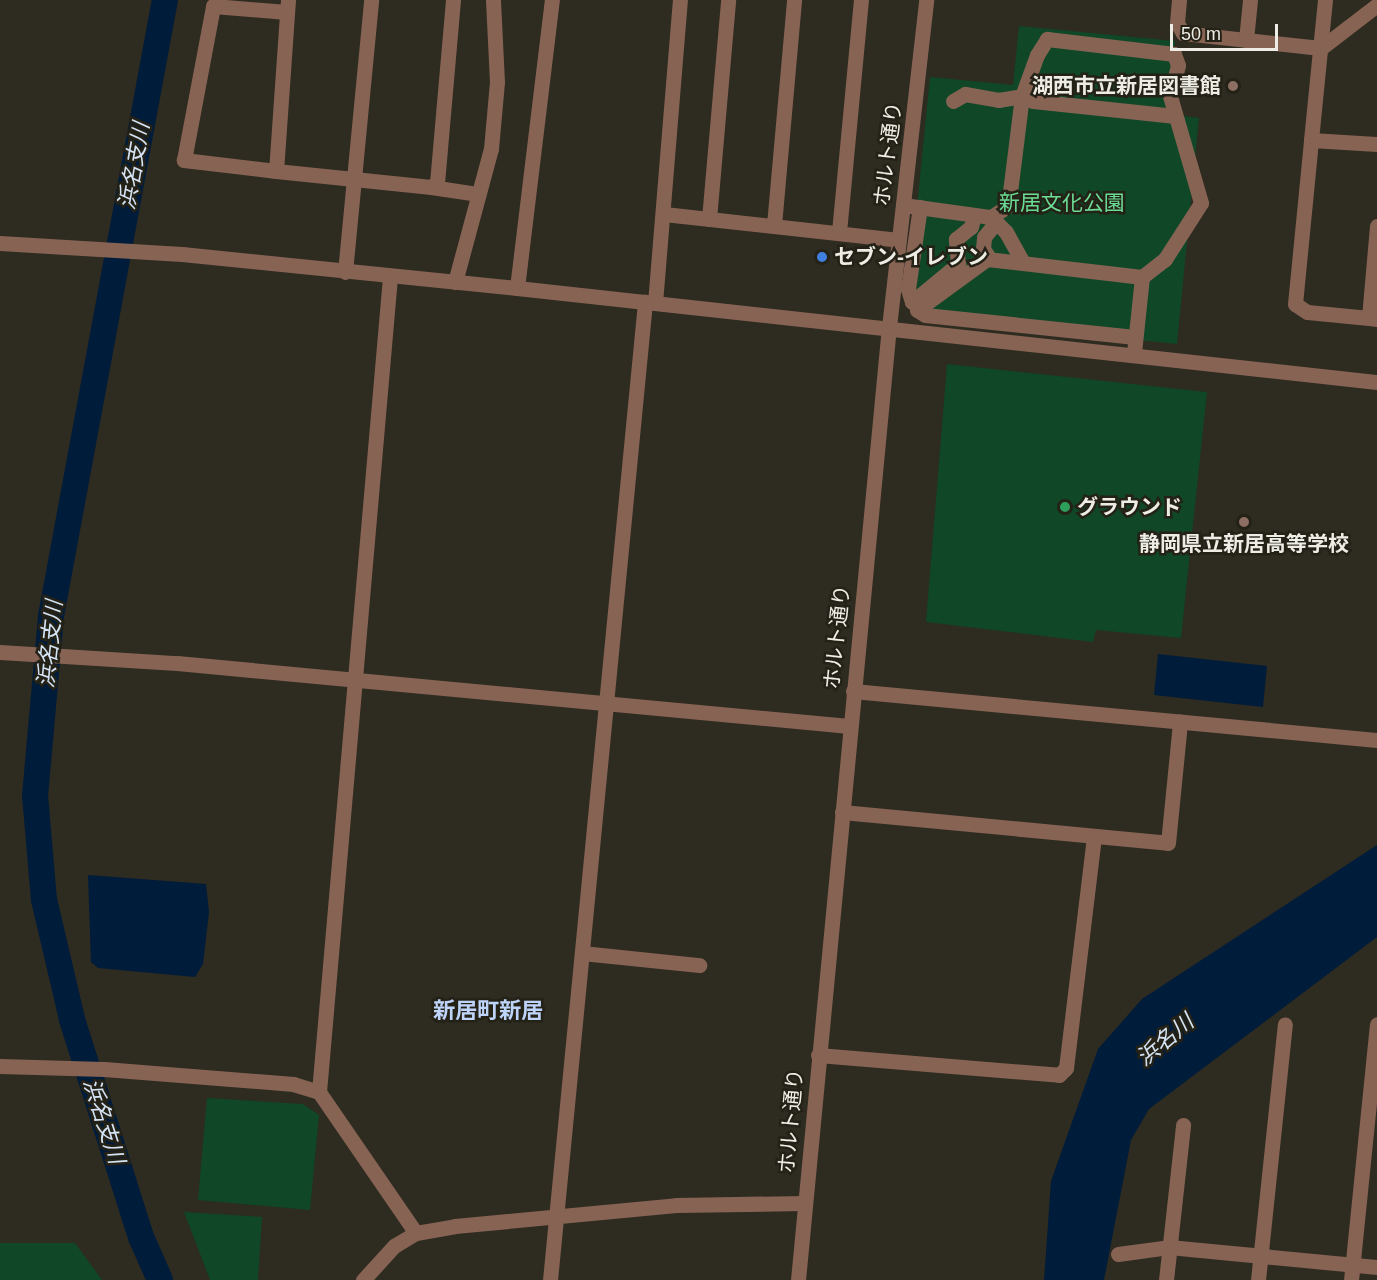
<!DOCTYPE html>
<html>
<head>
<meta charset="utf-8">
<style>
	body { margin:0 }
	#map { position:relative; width:1377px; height:1280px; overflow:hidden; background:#2e2b20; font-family:Arial,"Noto Sans JP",sans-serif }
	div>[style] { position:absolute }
	.green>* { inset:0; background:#0f4727 }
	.water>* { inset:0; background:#001c3b }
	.river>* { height:26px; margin:-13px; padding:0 13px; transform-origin:13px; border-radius:13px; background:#001c3b }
	.minor>* { height:15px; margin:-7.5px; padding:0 7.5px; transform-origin:7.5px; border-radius:7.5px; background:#876354 }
	.dots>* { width:16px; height:16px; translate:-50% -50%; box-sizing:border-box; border:3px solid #242116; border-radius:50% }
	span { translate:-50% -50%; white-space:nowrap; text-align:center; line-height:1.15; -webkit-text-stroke:5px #242116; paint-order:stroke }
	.poi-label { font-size:21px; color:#eeede5; font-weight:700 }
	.right { translate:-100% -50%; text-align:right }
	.left { translate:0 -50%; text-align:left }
	.street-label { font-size:21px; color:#eeede5 }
	.park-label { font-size:21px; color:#6bdc95 }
	.water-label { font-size:22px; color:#d5e4f5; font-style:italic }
	.neighbourhood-label { font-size:22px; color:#bed4fb; font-weight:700 }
	.scale { position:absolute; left:1170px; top:24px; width:108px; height:27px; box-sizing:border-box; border:3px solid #eeede5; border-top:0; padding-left:8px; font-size:18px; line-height:21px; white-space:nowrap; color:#eeede5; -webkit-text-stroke:4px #242116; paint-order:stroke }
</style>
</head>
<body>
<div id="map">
	<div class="green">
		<i style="clip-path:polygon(1019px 26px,1175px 41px,1168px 114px,1199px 118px,1177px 344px,920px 318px,907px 306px,930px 77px,1013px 85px)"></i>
		<i style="clip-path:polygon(947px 364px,1207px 392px,1181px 638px,1096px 630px,1093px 642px,926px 622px)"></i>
		<i style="clip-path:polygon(207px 1098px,303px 1104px,319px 1115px,310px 1210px,198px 1200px)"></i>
		<i style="clip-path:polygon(184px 1212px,262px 1217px,258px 1280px,210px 1280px)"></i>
		<i style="clip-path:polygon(0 1243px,75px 1243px,102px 1280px,0 1280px)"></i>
	</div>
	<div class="water">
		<i style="clip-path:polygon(1158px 654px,1267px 666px,1263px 707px,1154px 695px)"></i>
		<i style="clip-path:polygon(1377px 845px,1377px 937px,1149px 1109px,1131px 1140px,1104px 1280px,1044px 1280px,1051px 1181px,1098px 1049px,1142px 999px)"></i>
		<i style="clip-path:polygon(88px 875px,206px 884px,209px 912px,203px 964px,195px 977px,98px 968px,91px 962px)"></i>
	</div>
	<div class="river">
		<i style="left:160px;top:1280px;width:47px;rotate:-113.8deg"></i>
		<i style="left:141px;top:1237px;width:229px;rotate:-107.6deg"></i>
		<i style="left:72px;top:1019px;width:122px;rotate:-103.2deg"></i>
		<i style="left:44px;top:900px;width:104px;rotate:-94.9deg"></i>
		<i style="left:35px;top:796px;width:181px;rotate:-84.9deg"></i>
		<i style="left:51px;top:616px;width:626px;rotate:-79.52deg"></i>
	</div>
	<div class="minor">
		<i style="left:288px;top:0;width:171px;rotate:94deg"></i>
		<i style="left:276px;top:171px;width:156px;rotate:5.9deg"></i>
		<i style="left:431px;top:187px;width:7px;rotate:-34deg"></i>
		<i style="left:437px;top:183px;width:184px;rotate:-85deg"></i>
		<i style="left:1179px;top:0;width:23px;rotate:95deg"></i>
		<i style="left:1177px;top:23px;width:12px;rotate:59deg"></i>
		<i style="left:1183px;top:33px;width:63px;rotate:6.3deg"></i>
		<i style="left:1250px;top:0;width:40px;rotate:95.7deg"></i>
		<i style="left:1246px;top:40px;width:75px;rotate:6.1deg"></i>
		<i style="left:1321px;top:48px;width:71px;rotate:-37.5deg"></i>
		<i style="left:953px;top:101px;width:14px;rotate:-30deg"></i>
		<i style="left:965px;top:94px;width:34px;rotate:10deg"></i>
		<i style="left:998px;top:100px;width:24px;rotate:-9deg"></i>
		<i style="left:1022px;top:96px;width:12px;rotate:24deg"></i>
		<i style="left:1033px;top:101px;width:143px;rotate:6deg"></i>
		<i style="left:1311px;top:140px;width:141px;rotate:-84.3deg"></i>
		<i style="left:276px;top:171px;width:93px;rotate:-173.2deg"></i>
		<i style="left:184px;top:160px;width:157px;rotate:-79.3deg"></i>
		<i style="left:213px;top:6px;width:74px;rotate:4.6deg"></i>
		<i style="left:431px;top:187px;width:48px;rotate:8.5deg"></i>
		<i style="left:903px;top:205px;width:89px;rotate:7.8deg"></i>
		<i style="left:991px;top:217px;width:17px;rotate:-33deg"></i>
		<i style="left:1005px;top:208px;width:9px;rotate:-63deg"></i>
		<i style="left:1009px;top:200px;width:105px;rotate:-82.9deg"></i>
		<i style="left:1022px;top:96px;width:44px;rotate:-69.9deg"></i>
		<i style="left:1037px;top:55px;width:19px;rotate:-58deg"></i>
		<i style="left:1047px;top:39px;width:128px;rotate:6.7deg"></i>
		<i style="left:1174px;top:54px;width:12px;rotate:70deg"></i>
		<i style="left:1178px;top:65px;width:32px;rotate:104deg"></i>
		<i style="left:1170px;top:96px;width:111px;rotate:73.8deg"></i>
		<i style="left:1201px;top:203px;width:67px;rotate:122.7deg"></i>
		<i style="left:1165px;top:259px;width:29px;rotate:142deg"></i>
		<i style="left:1142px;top:277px;width:76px;rotate:96deg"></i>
		<i style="left:664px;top:214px;width:236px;rotate:6.3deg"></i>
		<i style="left:991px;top:217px;width:21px;rotate:45deg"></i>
		<i style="left:1006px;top:232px;width:35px;rotate:61deg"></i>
		<i style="left:709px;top:219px;width:220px;rotate:-85deg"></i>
		<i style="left:774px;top:225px;width:226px;rotate:-84.9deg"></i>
		<i style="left:1377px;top:226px;width:92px;rotate:95deg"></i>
		<i style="left:1369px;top:318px;width:8px;rotate:7deg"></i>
		<i style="left:839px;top:232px;width:233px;rotate:-84.6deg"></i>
		<i style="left:0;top:243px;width:182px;rotate:3.5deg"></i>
		<i style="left:182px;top:254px;width:337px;rotate:5.8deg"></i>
		<i style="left:517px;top:288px;width:865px;rotate:6.24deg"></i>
		<i style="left:990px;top:259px;width:12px;rotate:-125deg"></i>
		<i style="left:983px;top:249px;width:12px;rotate:-85deg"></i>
		<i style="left:984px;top:237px;width:19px;rotate:-51deg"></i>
		<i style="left:345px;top:272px;width:273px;rotate:-84.5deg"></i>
		<i style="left:390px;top:277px;width:818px;rotate:94.98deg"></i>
		<i style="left:319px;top:1092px;width:171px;rotate:55.5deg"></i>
		<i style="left:455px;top:282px;width:138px;rotate:-74.9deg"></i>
		<i style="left:491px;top:149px;width:67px;rotate:-84.9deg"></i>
		<i style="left:497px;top:82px;width:82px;rotate:-92.8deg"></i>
		<i style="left:517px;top:288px;width:290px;rotate:-83.1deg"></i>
		<i style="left:912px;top:302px;width:60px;rotate:-39.6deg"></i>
		<i style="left:958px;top:264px;width:25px;rotate:-95deg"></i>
		<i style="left:956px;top:239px;width:19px;rotate:-39deg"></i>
		<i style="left:971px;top:227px;width:12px;rotate:-76deg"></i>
		<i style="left:912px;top:302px;width:14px;rotate:-107deg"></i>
		<i style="left:908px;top:289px;width:83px;rotate:-81.7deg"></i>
		<i style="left:655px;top:303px;width:304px;rotate:-85.3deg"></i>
		<i style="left:1369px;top:318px;width:62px;rotate:-174.5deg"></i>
		<i style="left:1307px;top:312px;width:14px;rotate:-146deg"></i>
		<i style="left:1295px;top:304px;width:165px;rotate:-84.4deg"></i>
		<i style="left:1311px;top:140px;width:66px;rotate:3.5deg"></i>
		<i style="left:1135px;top:337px;width:211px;rotate:-174deg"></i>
		<i style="left:925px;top:315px;width:9px;rotate:-148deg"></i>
		<i style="left:917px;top:310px;width:87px;rotate:-36.1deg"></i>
		<i style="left:987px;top:259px;width:156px;rotate:6.6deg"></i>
		<i style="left:0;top:652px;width:177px;rotate:3.6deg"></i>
		<i style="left:177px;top:663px;width:675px;rotate:5.36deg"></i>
		<i style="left:853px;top:691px;width:526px;rotate:5.34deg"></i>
		<i style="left:842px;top:812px;width:327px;rotate:5.4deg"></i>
		<i style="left:1168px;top:843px;width:122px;rotate:-84.3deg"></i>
		<i style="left:582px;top:953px;width:118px;rotate:5.9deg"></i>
		<i style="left:818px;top:1055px;width:242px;rotate:4.7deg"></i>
		<i style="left:1059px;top:1075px;width:10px;rotate:-45deg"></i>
		<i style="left:1066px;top:1068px;width:232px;rotate:-83.1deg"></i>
		<i style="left:0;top:1066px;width:104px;rotate:1.7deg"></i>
		<i style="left:104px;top:1069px;width:190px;rotate:4.5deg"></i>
		<i style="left:293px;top:1084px;width:27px;rotate:17deg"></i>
		<i style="left:1118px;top:1254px;width:51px;rotate:-7.8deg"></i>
		<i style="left:1169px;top:1247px;width:209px;rotate:5.5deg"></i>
		<i style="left:363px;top:1280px;width:46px;rotate:-47.6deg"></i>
		<i style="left:394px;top:1246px;width:26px;rotate:-31deg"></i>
		<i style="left:416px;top:1233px;width:40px;rotate:-10deg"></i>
		<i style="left:455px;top:1226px;width:222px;rotate:-5.4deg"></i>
		<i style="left:676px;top:1205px;width:129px;rotate:-0.9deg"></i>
		<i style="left:550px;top:1280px;width:983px;rotate:-84.45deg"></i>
		<i style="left:798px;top:1280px;width:957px;rotate:-84.55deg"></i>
		<i style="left:889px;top:327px;width:329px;rotate:-83.5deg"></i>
		<i style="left:1166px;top:1280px;width:156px;rotate:-83.7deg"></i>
		<i style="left:1258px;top:1280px;width:257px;rotate:-84deg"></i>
		<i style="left:1351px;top:1280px;width:257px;rotate:-84.2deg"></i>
	</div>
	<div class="dots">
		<i style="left:1233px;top:86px;background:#8d6e63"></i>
		<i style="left:822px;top:257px;background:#3f7fe0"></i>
		<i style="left:1065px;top:507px;background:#2e9e5b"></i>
		<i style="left:1244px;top:522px;background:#8d6e63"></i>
	</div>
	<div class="poi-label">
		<span class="right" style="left:1221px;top:86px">湖西市立新居図書館</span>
		<span class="left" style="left:834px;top:257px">セブン-イレブン</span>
		<span class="left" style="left:1077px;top:507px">グラウンド</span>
		<span style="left:1244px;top:544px">静岡県立新居高等学校</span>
	</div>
	<div class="street-label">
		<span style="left:888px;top:154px;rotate:-83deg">ホルト通り</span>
		<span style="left:837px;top:637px;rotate:-84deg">ホルト通り</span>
		<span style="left:791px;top:1121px;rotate:-85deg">ホルト通り</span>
	</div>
	<div class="park-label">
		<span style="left:1062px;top:203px">新居文化公園</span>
	</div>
	<div class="water-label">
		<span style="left:134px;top:166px;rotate:-80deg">浜名支川</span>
		<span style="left:50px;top:644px;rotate:-84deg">浜名支川</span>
		<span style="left:1165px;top:1040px;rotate:-40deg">浜名川</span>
		<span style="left:104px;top:1121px;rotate:72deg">浜名支川</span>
	</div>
	<div class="neighbourhood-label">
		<span style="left:488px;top:1011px">新居町新居</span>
	</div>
	<div class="scale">50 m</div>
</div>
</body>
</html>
